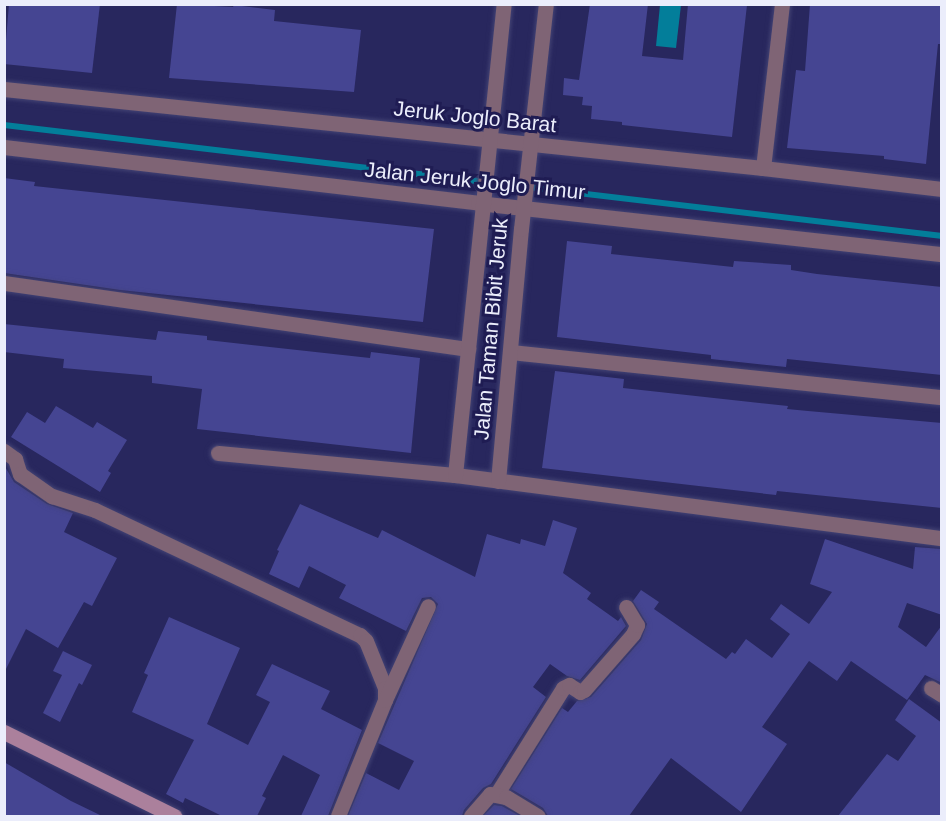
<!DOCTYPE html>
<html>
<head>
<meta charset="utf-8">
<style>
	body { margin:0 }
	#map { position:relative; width:946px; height:821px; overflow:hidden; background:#28275e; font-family:Arial,sans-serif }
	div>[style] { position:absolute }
	.water>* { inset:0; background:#037e9a }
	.stream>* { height:6px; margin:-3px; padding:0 3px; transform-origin:3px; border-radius:3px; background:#037e9a }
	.building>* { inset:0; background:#454592 }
	.roads { filter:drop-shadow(0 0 2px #434374) drop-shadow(0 0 2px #434374) }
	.street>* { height:15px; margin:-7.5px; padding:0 7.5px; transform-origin:7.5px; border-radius:7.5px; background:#7f6475 }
	.secondary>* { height:15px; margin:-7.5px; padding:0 7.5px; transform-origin:7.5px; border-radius:7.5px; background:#ab809c }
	span { translate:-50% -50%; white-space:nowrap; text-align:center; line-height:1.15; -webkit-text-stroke:6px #1f1c53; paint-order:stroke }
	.street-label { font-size:21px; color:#ebedfb }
	.frame { position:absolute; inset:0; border:6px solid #ebedfb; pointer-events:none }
</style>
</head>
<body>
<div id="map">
	<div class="water">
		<i style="clip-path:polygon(660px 5px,681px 5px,676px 48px,656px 46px)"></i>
	</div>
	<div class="stream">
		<i style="left:4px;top:125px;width:945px;rotate:6.75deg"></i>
	</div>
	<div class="building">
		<i style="clip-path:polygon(9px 4px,100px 4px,92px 73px,4px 64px)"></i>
		<i style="clip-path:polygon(177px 4px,233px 7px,234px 5px,275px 10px,274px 21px,361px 30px,354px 92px,169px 78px)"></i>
		<i style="clip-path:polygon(590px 4px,648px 4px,642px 56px,683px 60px,688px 4px,747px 5px,732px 137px,622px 125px,622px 122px,591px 119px,592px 106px,582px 105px,583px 97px,563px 95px,564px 78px,579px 80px)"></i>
		<i style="clip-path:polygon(810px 4px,941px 4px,942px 44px,938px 44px,926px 164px,884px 159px,884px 156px,787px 148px,796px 70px,805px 71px)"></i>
		<i style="clip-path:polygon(4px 178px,35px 182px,34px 186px,434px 229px,423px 322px,120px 290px,4px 273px)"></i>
		<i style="clip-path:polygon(567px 241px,612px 246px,611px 254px,733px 267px,734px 261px,791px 265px,791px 270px,817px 274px,942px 287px,942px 375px,787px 359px,786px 367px,711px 359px,711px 355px,557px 337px)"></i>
		<i style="clip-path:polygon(4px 324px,156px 340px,158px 331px,207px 336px,207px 340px,370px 358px,371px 352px,420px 358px,411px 453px,197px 429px,202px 389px,152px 383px,152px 376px,63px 368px,64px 359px,4px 352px)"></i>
		<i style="clip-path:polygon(555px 371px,624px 379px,623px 388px,788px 406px,787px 409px,808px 411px,942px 423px,942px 508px,777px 491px,776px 495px,542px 468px)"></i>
		<i style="clip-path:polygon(56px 406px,93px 428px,97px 422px,127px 440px,108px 471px,111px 473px,100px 492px,11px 437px,27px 412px,45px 423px)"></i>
		<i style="clip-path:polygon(4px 465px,14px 482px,47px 504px,73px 513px,64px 532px,117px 558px,92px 606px,84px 602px,58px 648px,26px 629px,4px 673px)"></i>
		<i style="clip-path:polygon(300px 504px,378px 538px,382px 530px,475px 577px,487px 534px,520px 544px,521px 539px,545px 546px,553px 520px,577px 528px,563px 573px,591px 593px,587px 599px,618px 621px,621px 617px,626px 626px,580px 680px,567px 676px,550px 664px,533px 687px,546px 697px,491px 784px,483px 788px,464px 810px,462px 816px,348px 816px,366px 773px,399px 790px,414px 761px,378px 743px,438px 604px,431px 597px,422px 598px,406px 631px,339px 598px,346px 585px,309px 566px,299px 588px,269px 574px,279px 551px,277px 550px)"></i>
		<i style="clip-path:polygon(825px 539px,913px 569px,915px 547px,942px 549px,942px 615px,907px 603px,898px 627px,926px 647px,942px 625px,942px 683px,925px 675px,907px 700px,851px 661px,837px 681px,809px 661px,762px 727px,787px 744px,741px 812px,671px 758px,629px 816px,548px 816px,543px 808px,511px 789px,562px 708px,568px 712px,577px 701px,591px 697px,641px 640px,647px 624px,633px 601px,641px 590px,659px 602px,654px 609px,726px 659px,732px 652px,735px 654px,746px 639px,772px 658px,790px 634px,770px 619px,781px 604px,809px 624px,832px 592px,810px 584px)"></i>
		<i style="clip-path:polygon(169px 617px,240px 648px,207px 724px,248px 745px,270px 702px,256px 695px,272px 664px,330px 691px,321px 709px,362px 730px,328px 816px,301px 816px,320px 775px,283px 755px,262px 796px,266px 798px,257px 816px,222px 816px,185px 798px,183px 803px,166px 794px,194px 740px,132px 712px,148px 675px,144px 673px)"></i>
		<i style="clip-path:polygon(63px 651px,92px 665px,82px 685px,79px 683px,60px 722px,43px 713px,62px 675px,53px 671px)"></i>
		<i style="clip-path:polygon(909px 699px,942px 723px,942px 816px,838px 816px,887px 754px,898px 761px,916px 736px,895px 720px)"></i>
		<i style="clip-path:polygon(4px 762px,71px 801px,102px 816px,4px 816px)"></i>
		<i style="clip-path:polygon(494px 805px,502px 806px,520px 816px,483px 816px)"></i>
	</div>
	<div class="roads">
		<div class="street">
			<i style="left:4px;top:89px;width:763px;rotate:5.94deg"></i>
			<i style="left:763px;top:168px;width:180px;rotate:6.7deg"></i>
			<i style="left:4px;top:147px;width:477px;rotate:6.7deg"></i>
			<i style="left:478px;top:203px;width:467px;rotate:6.3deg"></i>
			<i style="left:763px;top:168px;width:165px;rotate:-83.4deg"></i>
			<i style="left:4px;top:283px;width:469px;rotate:8.1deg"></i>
			<i style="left:511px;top:352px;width:433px;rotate:6deg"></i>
			<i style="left:4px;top:451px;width:14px;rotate:36deg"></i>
			<i style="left:15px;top:459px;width:16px;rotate:72deg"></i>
			<i style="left:20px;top:474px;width:39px;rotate:35deg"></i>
			<i style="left:52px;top:496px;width:45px;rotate:18deg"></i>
			<i style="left:95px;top:510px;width:293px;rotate:25.3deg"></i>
			<i style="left:360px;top:635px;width:8px;rotate:45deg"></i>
			<i style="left:366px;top:641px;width:51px;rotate:68deg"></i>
			<i style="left:385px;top:688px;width:12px;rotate:90deg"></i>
			<i style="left:385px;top:700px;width:125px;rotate:112.1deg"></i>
			<i style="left:218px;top:453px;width:238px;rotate:5.3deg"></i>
			<i style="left:455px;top:475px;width:491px;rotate:7.4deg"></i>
			<i style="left:455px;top:475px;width:474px;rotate:-84.1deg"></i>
			<i style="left:498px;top:481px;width:253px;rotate:-84.8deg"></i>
			<i style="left:521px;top:229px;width:226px;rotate:-83.7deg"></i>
			<i style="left:931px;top:688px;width:13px;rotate:32deg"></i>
			<i style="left:385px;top:700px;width:103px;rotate:-65.4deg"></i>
			<i style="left:496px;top:795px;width:126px;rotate:-57.9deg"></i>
			<i style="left:563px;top:688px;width:7px;rotate:-27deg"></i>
			<i style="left:569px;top:685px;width:13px;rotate:32deg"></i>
			<i style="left:580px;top:692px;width:4px;rotate:-27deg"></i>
			<i style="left:584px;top:690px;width:74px;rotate:-48.8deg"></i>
			<i style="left:633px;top:634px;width:10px;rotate:-66deg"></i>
			<i style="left:637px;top:625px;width:21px;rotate:-121deg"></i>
			<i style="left:471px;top:816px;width:29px;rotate:-49deg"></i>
			<i style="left:490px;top:794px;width:16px;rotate:11deg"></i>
			<i style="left:506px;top:797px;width:37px;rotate:31deg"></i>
		</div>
		<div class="secondary">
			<i style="left:4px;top:732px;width:190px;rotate:26.3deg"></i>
		</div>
	</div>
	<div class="street-label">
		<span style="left:475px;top:117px;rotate:6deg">Jeruk Joglo Barat</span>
		<span style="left:475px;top:181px;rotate:6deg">Jalan Jeruk Joglo Timur</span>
		<span style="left:491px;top:329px;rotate:-85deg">Jalan Taman Bibit Jeruk</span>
	</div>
	<div class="frame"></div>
</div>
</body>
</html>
